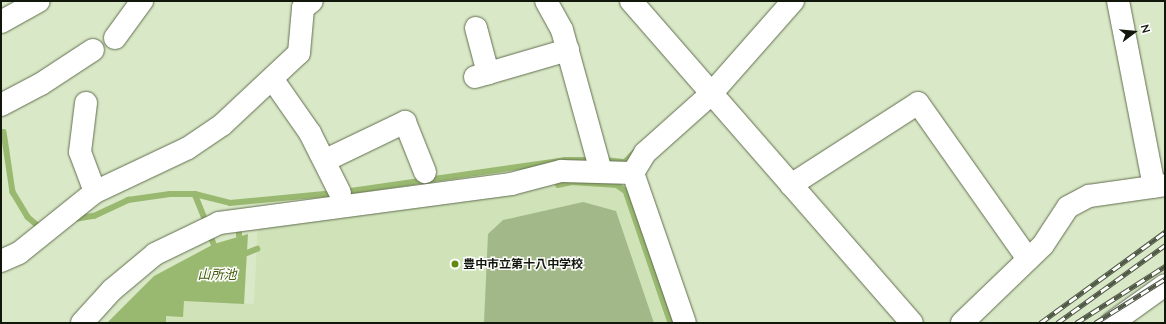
<!DOCTYPE html>
<html>
<head>
<meta charset="utf-8">
<style>
	body { margin:0 }
	#map { position:relative; width:1166px; height:324px; overflow:hidden; background:#d9e8c6; font-family:Lato,"Noto Sans JP",sans-serif }
	div>[style] { position:absolute }
	.built>* { inset:0; background:#cfe2b8 }
	.green>* { inset:0; background:#a3b889 }
	.water>* { inset:0; background:#9ab970 }
	.stream>* { height:5.5px; margin:-2.75px; padding:0 2.75px; transform-origin:2.75px; border-radius:2.75px; background:#9ab970 }
	.roads { filter:drop-shadow(0 0 1px #616e50) drop-shadow(0 0 1px #616e50) }
	.minor>* { height:22px; margin:-11px; padding:0 11px; transform-origin:11px; border-radius:11px; background:#fff }
	.rail>* { height:4.5px; margin-top:-2.25px; transform-origin:0; background:repeating-linear-gradient(90deg,#fff 0 9px,#4f5745 0 18px); box-sizing:border-box; border-block:1px solid #4f5745 }
	.dots>* { width:11px; height:11px; translate:-50% -50%; box-sizing:border-box; border:2px solid #fff; border-radius:50% }
	span { translate:-50% -50%; white-space:nowrap; text-align:center; line-height:1.15; -webkit-text-stroke:3px #fff; paint-order:stroke }
	.poi-label { font-size:12px; color:#12170b; font-weight:700 }
	.left { translate:0 -50%; text-align:left }
	.water-label { font-size:13px; color:#3e5803; font-style:italic }
	.frame { position:absolute; inset:0; border:2px solid #12170b; pointer-events:none }
	.north { position:absolute; left:1114px; top:12px; width:40px; height:40px; -webkit-text-stroke:3px #fff; paint-order:stroke; rotate:74deg; font-size:11px; font-weight:700; line-height:16px; text-align:center; color:#12170b }
	.north::after { content:''; display:block; margin:auto; width:14px; height:18px; background:#12170b; clip-path:polygon(50% 0,100% 100%,50% 72%,0 100%) }
</style>
</head>
<body>
<div id="map">
	<div class="built">
		<i style="clip-path:polygon(561px 180px,621px 182px,630px 189px,675px 323px,166px 323px,166px 316px,184px 301px,254px 304px,258px 223px)"></i>
	</div>
	<div class="green">
		<i style="clip-path:polygon(583px 202px,616px 211px,654px 323px,484px 323px,488px 234px,503px 220px)"></i>
	</div>
	<div class="water">
		<i style="clip-path:polygon(248px 234px,244px 304px,184px 301px,183px 317px,166px 316px,166px 323px,107px 323px,154px 276px,214px 244px)"></i>
	</div>
	<div class="stream">
		<i style="left:4px;top:132px;width:61px;rotate:81.5deg"></i>
		<i style="left:13px;top:192px;width:29px;rotate:59deg"></i>
		<i style="left:28px;top:217px;width:18px;rotate:41deg"></i>
		<i style="left:605px;top:160px;width:20px;rotate:6deg"></i>
		<i style="left:625px;top:162px;width:14px;rotate:-45deg"></i>
		<i style="left:558px;top:185px;width:14px;rotate:-12deg"></i>
		<i style="left:572px;top:182px;width:45px;rotate:3.8deg"></i>
		<i style="left:617px;top:185px;width:11px;rotate:34deg"></i>
		<i style="left:626px;top:191px;width:139px;rotate:71.2deg"></i>
		<i style="left:344px;top:192px;width:223px;rotate:-8.2deg"></i>
		<i style="left:565px;top:160px;width:26px"></i>
		<i style="left:195px;top:194px;width:29px;rotate:68deg"></i>
		<i style="left:74px;top:219px;width:20px;rotate:-9deg"></i>
		<i style="left:94px;top:216px;width:38px;rotate:-25deg"></i>
		<i style="left:128px;top:200px;width:42px;rotate:-8.1deg"></i>
		<i style="left:170px;top:194px;width:25px"></i>
		<i style="left:195px;top:194px;width:36px;rotate:14deg"></i>
		<i style="left:230px;top:203px;width:105px;rotate:-5.4deg"></i>
		<i style="left:210px;top:234px;width:11px;rotate:68deg"></i>
		<i style="left:239px;top:236px;width:10px;rotate:-90deg"></i>
		<i style="left:247px;top:253px;width:11px;rotate:-22deg"></i>
	</div>
	<div class="roads">
		<div class="minor">
			<i style="left:546px;top:1px;width:33px;rotate:61deg"></i>
			<i style="left:562px;top:30px;width:147px;rotate:74.6deg"></i>
			<i style="left:631px;top:1px;width:427px;rotate:48.9deg"></i>
			<i style="left:1118px;top:1px;width:189px;rotate:79deg"></i>
			<i style="left:1px;top:22px;width:43px;rotate:-28.9deg"></i>
			<i style="left:476px;top:28px;width:47px;rotate:75.1deg"></i>
			<i style="left:115px;top:38px;width:46px;rotate:-53.9deg"></i>
			<i style="left:475px;top:77px;width:97px;rotate:-16.2deg"></i>
			<i style="left:273px;top:80px;width:65px;rotate:55.1deg"></i>
			<i style="left:310px;top:133px;width:67px;rotate:63.4deg"></i>
			<i style="left:86px;top:103px;width:49px;rotate:97deg"></i>
			<i style="left:80px;top:152px;width:43px;rotate:69.4deg"></i>
			<i style="left:1px;top:105px;width:45px;rotate:-27.7deg"></i>
			<i style="left:41px;top:84px;width:62px;rotate:-33.2deg"></i>
			<i style="left:326px;top:160px;width:88px;rotate:-25.7deg"></i>
			<i style="left:405px;top:122px;width:54px;rotate:68.2deg"></i>
			<i style="left:791px;top:185px;width:151px;rotate:-32.8deg"></i>
			<i style="left:918px;top:103px;width:191px;rotate:54.8deg"></i>
			<i style="left:1px;top:261px;width:20px;rotate:-24deg"></i>
			<i style="left:19px;top:253px;width:97px;rotate:-38.8deg"></i>
			<i style="left:95px;top:192px;width:103px;rotate:-25.3deg"></i>
			<i style="left:188px;top:148px;width:41px;rotate:-34.1deg"></i>
			<i style="left:222px;top:125px;width:105px;rotate:-43.1deg"></i>
			<i style="left:299px;top:53px;width:45px;rotate:-84.9deg"></i>
			<i style="left:303px;top:8px;width:11px;rotate:-38deg"></i>
			<i style="left:82px;top:323px;width:45px;rotate:-47.7deg"></i>
			<i style="left:112px;top:290px;width:56px;rotate:-39.9deg"></i>
			<i style="left:155px;top:254px;width:71px;rotate:-25.8deg"></i>
			<i style="left:219px;top:223px;width:295px;rotate:-7.6deg"></i>
			<i style="left:511px;top:184px;width:52px;rotate:-14.6deg"></i>
			<i style="left:561px;top:171px;width:72px;rotate:1.6deg"></i>
			<i style="left:685px;top:323px;width:159px;rotate:-109.1deg"></i>
			<i style="left:633px;top:173px;width:23px;rotate:-59deg"></i>
			<i style="left:645px;top:153px;width:89px;rotate:-41.8deg"></i>
			<i style="left:711px;top:94px;width:124px;rotate:-48.6deg"></i>
			<i style="left:962px;top:323px;width:112px;rotate:-43.9deg"></i>
			<i style="left:1043px;top:245px;width:45px;rotate:-56.7deg"></i>
			<i style="left:1068px;top:207px;width:24px;rotate:-28deg"></i>
			<i style="left:1089px;top:196px;width:77px;rotate:-8.2deg"></i>
			<i style="left:1112px;top:323px;width:65px;rotate:-35.6deg"></i>
		</div>
	</div>
	<div class="rail">
		<i style="left:1040px;top:323px;width:155px;rotate:-36.1deg"></i>
		<i style="left:1057px;top:323px;width:133px;rotate:-35.8deg"></i>
		<i style="left:1076px;top:323px;width:106px;rotate:-32.6deg"></i>
		<i style="left:1095px;top:323px;width:83px;rotate:-32.2deg"></i>
	</div>
	<div class="dots">
		<i style="left:455px;top:264px;background:#61880f"></i>
	</div>
	<div class="poi-label">
		<span class="left" style="left:463px;top:264px">豊中市立第十八中学校</span>
	</div>
	<div class="water-label">
		<span style="left:217px;top:274px">山所池</span>
	</div>
	<div class="frame"></div>
	<div class="north">N</div>
</div>
</body>
</html>
